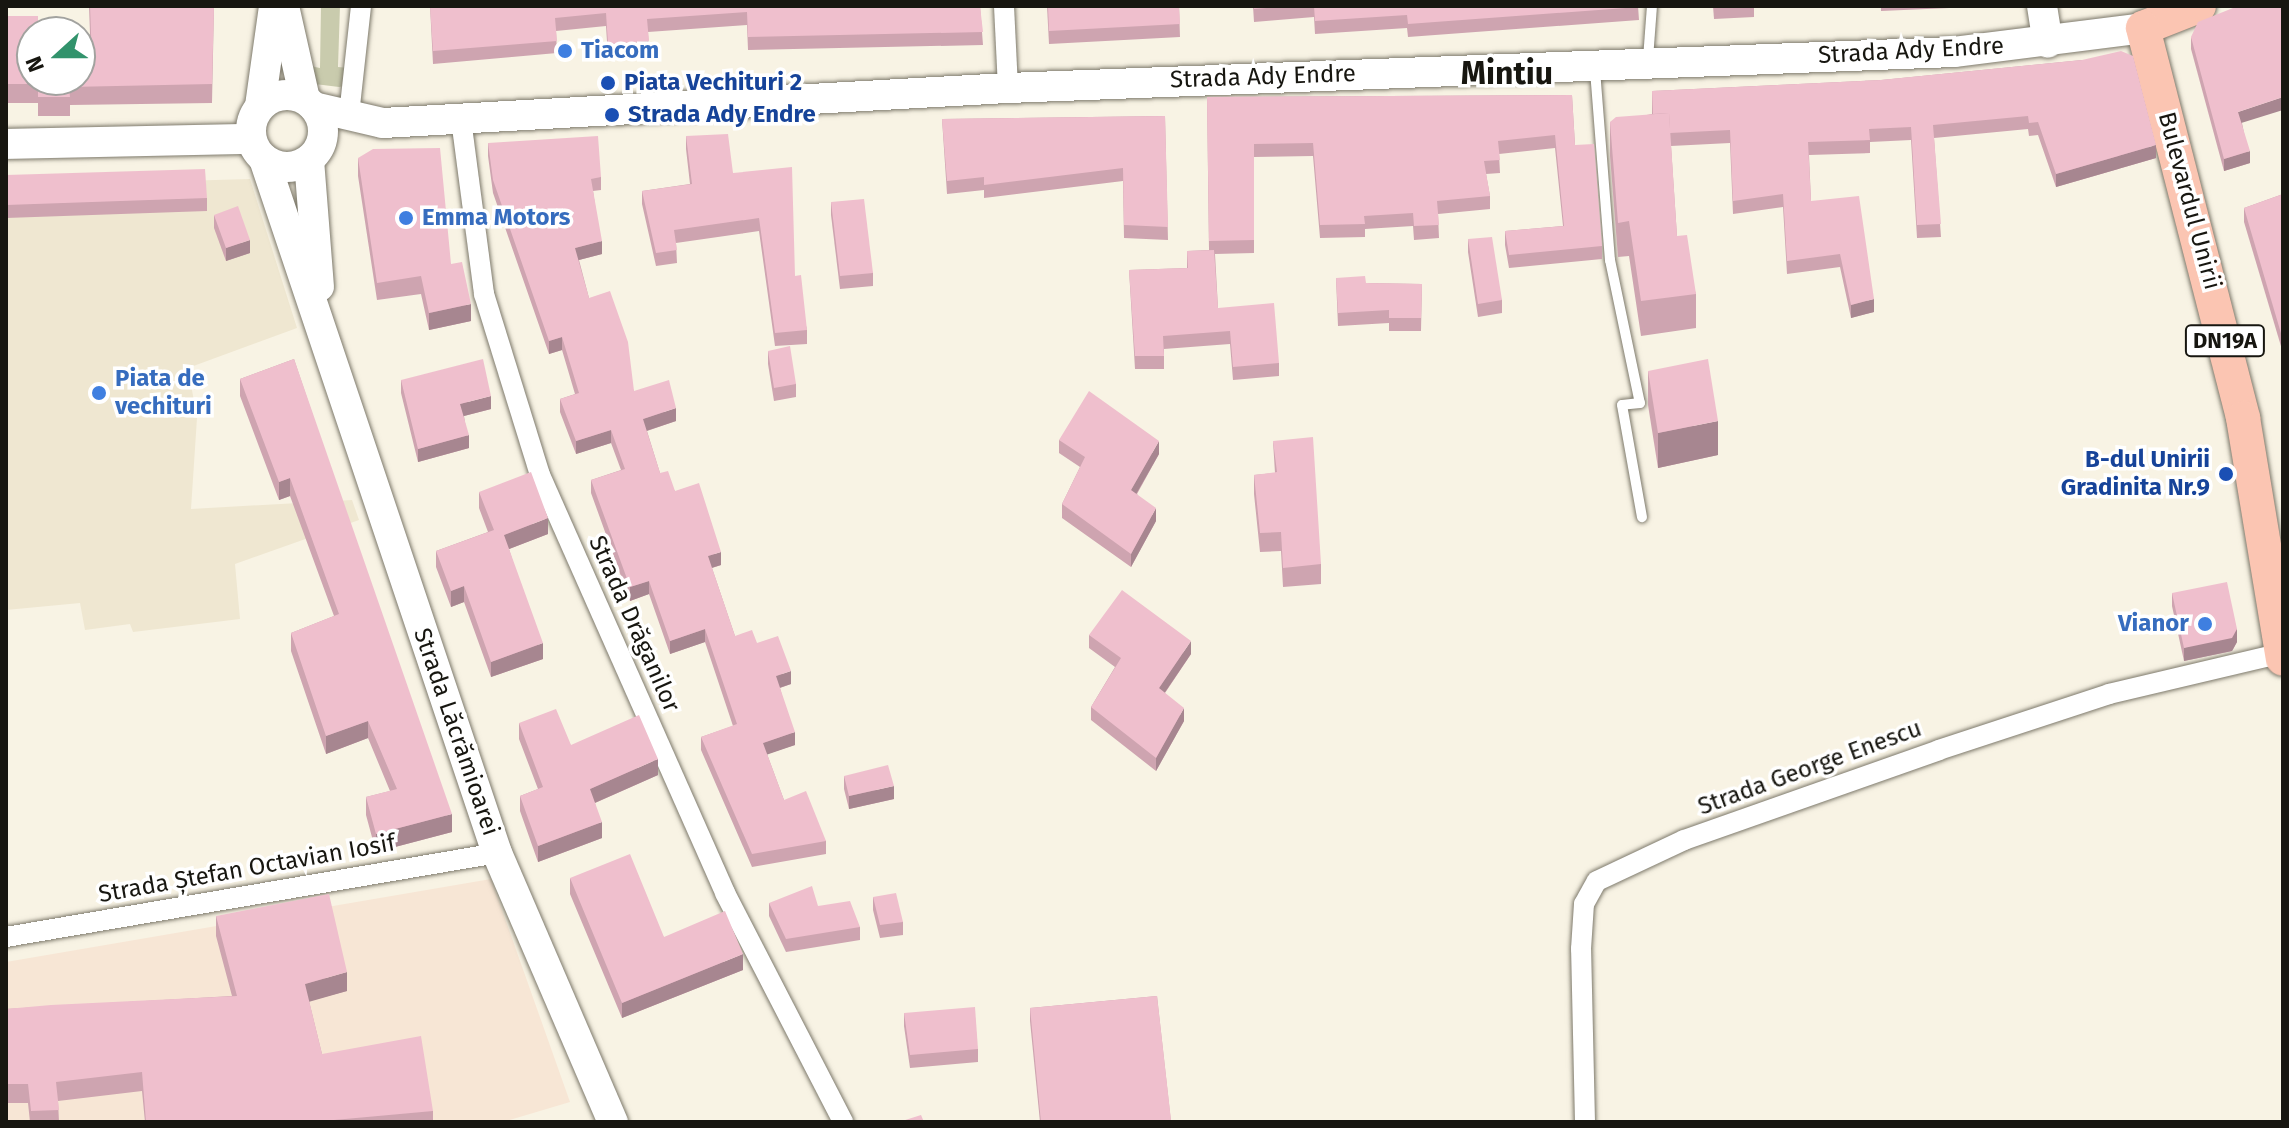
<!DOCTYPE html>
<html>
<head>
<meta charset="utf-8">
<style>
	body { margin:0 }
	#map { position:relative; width:2289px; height:1128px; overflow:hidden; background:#f8f3e4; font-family:"Fira Sans",sans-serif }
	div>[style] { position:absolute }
	.built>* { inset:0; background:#efe7d1 }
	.industrial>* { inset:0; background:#f7e6d5 }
	.green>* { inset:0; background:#c9cbad }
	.roads { filter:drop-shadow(0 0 2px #7d796b) drop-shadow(0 0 2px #7d796b) }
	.lane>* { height:10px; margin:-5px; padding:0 5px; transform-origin:5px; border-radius:5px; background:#fff }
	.street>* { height:20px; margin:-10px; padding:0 10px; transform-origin:10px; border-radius:10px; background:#fff }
	.secondary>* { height:30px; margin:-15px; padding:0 15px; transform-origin:15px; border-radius:15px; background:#fff }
	.secondary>.ring { margin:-15px; padding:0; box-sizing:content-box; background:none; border:30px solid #fff; border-radius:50% }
	.primary>* { height:34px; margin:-17px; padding:0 17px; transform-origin:17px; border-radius:17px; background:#fbc5b2 }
	.wall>* { inset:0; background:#cea4b0 }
	.shaded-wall>* { inset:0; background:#a78690 }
	.building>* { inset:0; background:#efbfcd }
	.dots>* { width:22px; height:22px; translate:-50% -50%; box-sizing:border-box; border:4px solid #fff; border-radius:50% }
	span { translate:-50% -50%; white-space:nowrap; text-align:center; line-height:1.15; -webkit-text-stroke:7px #fff; paint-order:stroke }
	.shield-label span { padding:2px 6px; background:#fff; border:2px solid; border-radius:6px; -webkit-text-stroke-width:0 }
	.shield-label { font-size:22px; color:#171610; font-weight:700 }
	.shop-label { font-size:24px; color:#366cbe; font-weight:700 }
	.left { translate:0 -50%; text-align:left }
	.right { translate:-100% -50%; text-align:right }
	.street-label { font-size:24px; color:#171610 }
	.transit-label { font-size:24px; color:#164399; font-weight:700 }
	.district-label { font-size:32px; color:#171610; font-weight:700 }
	.frame { position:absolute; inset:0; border:8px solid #171610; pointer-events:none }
	.north { position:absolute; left:16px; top:16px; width:80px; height:80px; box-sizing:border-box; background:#fff; border:2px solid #a2a29f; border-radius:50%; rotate:249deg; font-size:22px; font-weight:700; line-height:32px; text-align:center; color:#171610 }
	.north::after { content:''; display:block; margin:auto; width:28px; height:36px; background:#32936c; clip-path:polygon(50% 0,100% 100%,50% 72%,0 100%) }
</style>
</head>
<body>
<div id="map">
	<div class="built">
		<i style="clip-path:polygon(250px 179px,297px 328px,188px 368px,197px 418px,191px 509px,352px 500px,359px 520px,235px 564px,240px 619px,133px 632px,130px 624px,85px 630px,80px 603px,6px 610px,6px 186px)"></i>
	</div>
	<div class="industrial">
		<i style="clip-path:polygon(491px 879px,570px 1102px,503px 1122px,6px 1122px,6px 962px)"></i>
	</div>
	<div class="green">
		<i style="clip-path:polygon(321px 6px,340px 6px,338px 67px,349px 68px,345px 86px,339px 87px,315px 84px,305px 65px,320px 68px)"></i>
	</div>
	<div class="roads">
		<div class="lane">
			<i style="left:1648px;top:59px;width:53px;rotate:-85.7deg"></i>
			<i style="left:1595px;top:70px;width:191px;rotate:85.5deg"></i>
			<i style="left:1610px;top:260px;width:146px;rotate:78.2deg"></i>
			<i style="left:1640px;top:403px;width:18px;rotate:174deg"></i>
			<i style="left:1622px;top:405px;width:114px;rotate:79.9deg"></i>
		</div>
		<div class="street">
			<i style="left:1004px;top:6px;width:82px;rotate:87.2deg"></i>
			<i style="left:349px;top:115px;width:110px;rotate:-83.7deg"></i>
			<i style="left:461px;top:119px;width:177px;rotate:82.5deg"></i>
			<i style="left:484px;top:294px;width:189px;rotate:72.8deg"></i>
			<i style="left:540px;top:475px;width:457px;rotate:66.1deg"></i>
			<i style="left:725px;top:893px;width:258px;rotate:62.7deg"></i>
			<i style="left:6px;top:937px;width:498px;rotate:-9.7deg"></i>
			<i style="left:1585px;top:1122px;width:173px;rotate:-91.3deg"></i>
			<i style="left:1581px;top:949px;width:45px;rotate:-86.2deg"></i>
			<i style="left:1584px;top:904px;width:26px;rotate:-61deg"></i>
			<i style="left:1597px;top:881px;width:96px;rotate:-25.2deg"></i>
			<i style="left:1684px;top:840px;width:270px;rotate:-19.4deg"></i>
			<i style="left:1939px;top:750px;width:179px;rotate:-18.2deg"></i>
			<i style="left:2109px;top:694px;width:178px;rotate:-13.3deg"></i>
		</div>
		<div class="secondary">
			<i style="left:284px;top:6px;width:95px;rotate:77.3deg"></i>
			<i style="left:2042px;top:6px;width:37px;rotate:81deg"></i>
			<i class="ring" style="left:251px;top:95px;width:42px;height:42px"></i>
			<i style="left:260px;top:106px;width:101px;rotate:-82deg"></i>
			<i style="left:314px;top:107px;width:71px;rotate:13.1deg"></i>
			<i style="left:383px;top:123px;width:626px;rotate:-3.21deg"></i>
			<i style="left:1008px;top:88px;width:947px;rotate:-2.18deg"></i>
			<i style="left:1954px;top:52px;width:191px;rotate:-7.2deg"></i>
			<i style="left:6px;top:144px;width:245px;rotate:-1.2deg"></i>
			<i style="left:264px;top:159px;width:732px;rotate:71.44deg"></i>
			<i style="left:497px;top:853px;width:293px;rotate:66.7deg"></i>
			<i style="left:309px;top:160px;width:127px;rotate:85.5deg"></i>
		</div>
		<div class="primary">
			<i style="left:2199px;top:6px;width:60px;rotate:158.6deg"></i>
			<i style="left:2143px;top:28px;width:403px;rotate:75.6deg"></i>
			<i style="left:2243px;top:418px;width:244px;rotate:80.6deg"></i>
		</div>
	</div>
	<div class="wall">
		<i style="clip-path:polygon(89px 6px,214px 6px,212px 103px,70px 105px,70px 116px,38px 116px,38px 103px,6px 103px,6px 16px,32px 80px,91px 61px)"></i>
		<i style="clip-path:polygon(430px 6px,980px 6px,983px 45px,748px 50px,747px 25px,648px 32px,649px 54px,608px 57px,606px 26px,556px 31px,557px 53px,433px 64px)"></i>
		<i style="clip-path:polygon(1047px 6px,1179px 6px,1180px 37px,1049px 44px)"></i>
		<i style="clip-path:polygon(1253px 6px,1638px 6px,1639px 20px,1408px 37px,1407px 28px,1315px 34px,1314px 17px,1254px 22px)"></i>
		<i style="clip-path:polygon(1713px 6px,1754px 6px,1754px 17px,1714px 19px)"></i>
		<i style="clip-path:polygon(1881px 6px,1995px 6px,1881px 11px)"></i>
		<i style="clip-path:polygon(2191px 37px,2242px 123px,2250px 163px,2224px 171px,2191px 49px)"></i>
		<i style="clip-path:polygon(2082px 60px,2156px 158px,2056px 187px,2038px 135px,2029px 136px,2028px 129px,1934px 138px,1941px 237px,1917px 238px,1911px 140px,1870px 142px,1870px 153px,1809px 155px,1811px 201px,1874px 312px,1851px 318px,1840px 267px,1787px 274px,1783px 207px,1733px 214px,1730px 143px,1671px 146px,1677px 236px,1696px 294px,1696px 328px,1641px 336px,1629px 256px,1618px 257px,1610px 156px,1610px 122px,1652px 114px,1652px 91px,1881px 80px)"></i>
		<i style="clip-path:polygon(1572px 95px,1575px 145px,1602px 246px,1602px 259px,1509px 268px,1505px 245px,1505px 231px,1563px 226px,1555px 148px,1499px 154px,1500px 173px,1486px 174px,1490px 196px,1490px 209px,1438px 214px,1439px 238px,1414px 240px,1413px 226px,1365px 229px,1365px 237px,1320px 238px,1313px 156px,1254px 157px,1254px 253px,1215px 254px,1218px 308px,1279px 363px,1279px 376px,1233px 380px,1230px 344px,1164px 349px,1164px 369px,1135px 369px,1129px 270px,1187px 268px,1187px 251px,1209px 250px,1207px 97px)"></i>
		<i style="clip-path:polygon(1165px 116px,1168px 240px,1124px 238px,1123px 181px,984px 198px,984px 190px,947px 194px,942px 119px)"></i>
		<i style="clip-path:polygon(686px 136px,733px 173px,795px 276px,807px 330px,807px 344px,775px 346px,759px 231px,676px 243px,677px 263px,656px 266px,642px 204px,642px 191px,690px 184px,686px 149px)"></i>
		<i style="clip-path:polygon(488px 143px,601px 177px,601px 190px,593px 191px,602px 254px,579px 260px,589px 298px,634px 391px,676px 421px,647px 431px,660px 473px,675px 491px,721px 565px,712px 568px,735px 636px,757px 643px,791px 684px,780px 688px,795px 745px,767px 754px,784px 800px,826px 841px,826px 854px,752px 867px,701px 750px,701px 737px,733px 726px,705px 642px,670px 654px,649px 594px,630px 601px,591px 493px,591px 480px,621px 470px,611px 443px,576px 454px,560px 412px,560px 399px,575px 394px,562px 350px,549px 354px,493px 193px,488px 156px)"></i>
		<i style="clip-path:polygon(358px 158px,451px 264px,471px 321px,429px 330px,421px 294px,377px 300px,358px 176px)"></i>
		<i style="clip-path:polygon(6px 175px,207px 198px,207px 211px,6px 218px)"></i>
		<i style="clip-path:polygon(2283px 194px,2283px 353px,2244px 222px,2244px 208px)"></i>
		<i style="clip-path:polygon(831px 202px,873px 273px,873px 286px,840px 289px,831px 215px)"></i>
		<i style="clip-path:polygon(214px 215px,250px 253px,226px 261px,214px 228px)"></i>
		<i style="clip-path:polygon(1468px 239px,1502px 300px,1502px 313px,1478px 317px,1468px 252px)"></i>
		<i style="clip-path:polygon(1336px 278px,1366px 283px,1422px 284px,1421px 331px,1389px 331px,1389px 323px,1338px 326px)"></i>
		<i style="clip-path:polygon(768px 351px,796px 384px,796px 397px,774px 401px,768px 364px)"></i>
		<i style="clip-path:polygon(294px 359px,452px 832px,376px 852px,366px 815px,366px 797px,390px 791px,368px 738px,326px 754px,291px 651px,291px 633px,334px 616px,290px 496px,279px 500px,240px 396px,240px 379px)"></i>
		<i style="clip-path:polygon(1648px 371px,1718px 455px,1658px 468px,1648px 405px)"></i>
		<i style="clip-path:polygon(401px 380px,491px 409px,464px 416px,469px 448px,418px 462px,401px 393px)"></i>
		<i style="clip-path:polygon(1059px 440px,1159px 454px,1137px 494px,1156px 521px,1131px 567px,1062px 518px,1062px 504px,1080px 467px,1059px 453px)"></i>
		<i style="clip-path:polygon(1273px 441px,1321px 564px,1321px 584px,1283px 587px,1281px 551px,1260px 552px,1254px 494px,1254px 475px,1275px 473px)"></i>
		<i style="clip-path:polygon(479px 492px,548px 534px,509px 549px,543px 659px,491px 677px,464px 602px,451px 607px,436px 567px,436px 551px,488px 532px,479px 508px)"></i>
		<i style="clip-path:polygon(2172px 593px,2237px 642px,2232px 651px,2184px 661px,2172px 606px)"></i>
		<i style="clip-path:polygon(1089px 635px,1191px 654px,1165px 693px,1184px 721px,1156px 771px,1091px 720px,1091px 707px,1115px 667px,1089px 648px)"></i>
		<i style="clip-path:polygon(519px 723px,571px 745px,658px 775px,595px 803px,602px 838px,538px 862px,520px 811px,520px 796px,538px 789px,519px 739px)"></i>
		<i style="clip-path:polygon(844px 776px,894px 799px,849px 809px,844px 789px)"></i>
		<i style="clip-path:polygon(570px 878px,664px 937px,743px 970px,622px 1018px,570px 894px)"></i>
		<i style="clip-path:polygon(873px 897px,903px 922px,903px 935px,880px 938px,873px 910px)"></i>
		<i style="clip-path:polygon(769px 903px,818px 906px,860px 927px,860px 940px,786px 952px,769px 916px)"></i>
		<i style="clip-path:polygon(216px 916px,347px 991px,309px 1001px,322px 1054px,433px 1111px,433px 1122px,145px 1122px,142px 1091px,58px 1101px,59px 1122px,30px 1122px,28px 1103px,6px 1103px,6px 1009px,232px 996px,216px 936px)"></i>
		<i style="clip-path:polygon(1157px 996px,1171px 1122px,1040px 1122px,1030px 1021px,1030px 1008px)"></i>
		<i style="clip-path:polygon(904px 1013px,978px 1049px,978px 1062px,910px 1068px,904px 1026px)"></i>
	</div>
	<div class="shaded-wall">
		<i style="clip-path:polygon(2283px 97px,2283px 110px,2238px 124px,2238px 112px)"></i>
		<i style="clip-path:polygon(2156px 145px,2156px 158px,2056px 187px,2056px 174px)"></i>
		<i style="clip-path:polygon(2250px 151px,2250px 163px,2224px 171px,2224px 159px)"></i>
		<i style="clip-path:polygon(250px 240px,250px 253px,226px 261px,226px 248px)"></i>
		<i style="clip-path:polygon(602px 241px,602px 254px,575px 261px,575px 248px)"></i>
		<i style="clip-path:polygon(1874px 299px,1874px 312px,1851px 318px,1851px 305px)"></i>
		<i style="clip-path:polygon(471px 304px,471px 321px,429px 330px,429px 313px)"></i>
		<i style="clip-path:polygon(562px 337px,562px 350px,549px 354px,549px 341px)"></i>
		<i style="clip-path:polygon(491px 396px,491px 409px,460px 417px,460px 404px)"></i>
		<i style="clip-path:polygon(676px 408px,676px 421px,643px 432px,643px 419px)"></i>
		<i style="clip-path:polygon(1718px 421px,1718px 455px,1658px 468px,1658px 433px)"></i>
		<i style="clip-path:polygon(611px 430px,611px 443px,576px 454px,576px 441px)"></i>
		<i style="clip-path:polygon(469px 435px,469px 448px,418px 462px,418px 449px)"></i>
		<i style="clip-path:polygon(1159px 441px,1159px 454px,1131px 503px,1131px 490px)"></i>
		<i style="clip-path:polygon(290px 478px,290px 496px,279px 500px,279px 482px)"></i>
		<i style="clip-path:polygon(1156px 508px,1156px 521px,1131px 567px,1131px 554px)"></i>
		<i style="clip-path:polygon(548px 518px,548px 534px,504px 551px,504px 535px)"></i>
		<i style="clip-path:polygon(721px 552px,721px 565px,708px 569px,708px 556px)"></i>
		<i style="clip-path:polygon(649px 581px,649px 594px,630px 601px,630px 587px)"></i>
		<i style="clip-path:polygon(464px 586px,464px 602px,451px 607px,451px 591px)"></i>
		<i style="clip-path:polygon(705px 629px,705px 642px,670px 654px,670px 641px)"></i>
		<i style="clip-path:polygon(2237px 629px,2237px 642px,2232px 651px,2184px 661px,2184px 648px)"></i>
		<i style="clip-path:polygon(1191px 641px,1191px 654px,1159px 701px,1159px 688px)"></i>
		<i style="clip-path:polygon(543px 643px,543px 659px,491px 677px,491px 662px)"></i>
		<i style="clip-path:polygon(791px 671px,791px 684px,776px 689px,776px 676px)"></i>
		<i style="clip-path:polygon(1184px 708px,1184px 721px,1156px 771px,1156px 758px)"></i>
		<i style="clip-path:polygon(368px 721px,368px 738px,326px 754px,326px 736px)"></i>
		<i style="clip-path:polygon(795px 732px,795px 745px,763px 756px,763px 743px)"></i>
		<i style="clip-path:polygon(658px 759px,658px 775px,590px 805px,590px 789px)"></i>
		<i style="clip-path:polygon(894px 786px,894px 799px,849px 809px,849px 796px)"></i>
		<i style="clip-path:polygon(452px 814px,452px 832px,376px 852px,376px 834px)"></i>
		<i style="clip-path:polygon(602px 822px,602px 838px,538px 862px,538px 846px)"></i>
		<i style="clip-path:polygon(743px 954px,743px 970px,622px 1018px,622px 1003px)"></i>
		<i style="clip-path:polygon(347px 972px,347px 991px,305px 1003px,305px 984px)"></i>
	</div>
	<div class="building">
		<i style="clip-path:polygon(90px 6px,214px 6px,212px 84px,69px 87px,70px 97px,38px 97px,38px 84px,6px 84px,6px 16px,38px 16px,38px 32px,32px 32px,32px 80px,80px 80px,80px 61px,92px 61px)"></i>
		<i style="clip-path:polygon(430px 6px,980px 6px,983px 32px,748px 37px,747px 12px,647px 19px,649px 41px,608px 44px,606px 13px,555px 18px,557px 41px,433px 51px)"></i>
		<i style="clip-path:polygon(1048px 6px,1179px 6px,1180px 24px,1049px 31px)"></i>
		<i style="clip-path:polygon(1254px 6px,1291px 6px,1254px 9px)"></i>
		<i style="clip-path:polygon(1314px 6px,1638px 6px,1639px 7px,1408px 24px,1407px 15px,1315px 21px)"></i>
		<i style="clip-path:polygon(2238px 6px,2283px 6px,2283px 97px,2238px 112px,2250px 151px,2224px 159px,2191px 37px,2198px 22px)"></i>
		<i style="clip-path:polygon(2121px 51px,2133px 56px,2156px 145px,2056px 174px,2038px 122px,2029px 123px,2028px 116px,1933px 125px,1941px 224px,1917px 225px,1911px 127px,1869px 129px,1870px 140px,1808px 142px,1811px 201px,1859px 196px,1874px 299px,1851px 305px,1840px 254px,1787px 261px,1783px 194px,1733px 201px,1730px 130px,1670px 133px,1669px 113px,1653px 114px,1652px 91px,1881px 80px,2082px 60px)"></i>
		<i style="clip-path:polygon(1572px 95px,1575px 145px,1594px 144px,1602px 246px,1509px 255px,1505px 231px,1564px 226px,1555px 135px,1498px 141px,1500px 160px,1484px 161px,1490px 196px,1437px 201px,1439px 225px,1414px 226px,1413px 213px,1364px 216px,1365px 224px,1320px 225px,1313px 143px,1254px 144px,1254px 240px,1209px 241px,1207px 97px)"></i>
		<i style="clip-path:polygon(1669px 113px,1677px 236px,1687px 235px,1696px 294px,1641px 301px,1629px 221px,1618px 223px,1610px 122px,1616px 117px)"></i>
		<i style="clip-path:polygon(1165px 116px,1168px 227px,1124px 225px,1123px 168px,984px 185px,984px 177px,947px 181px,942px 119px)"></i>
		<i style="clip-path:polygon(728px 134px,733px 173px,792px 167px,795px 276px,801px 275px,807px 330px,775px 333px,759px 218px,674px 230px,677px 250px,656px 253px,642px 191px,692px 184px,686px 136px)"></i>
		<i style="clip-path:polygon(598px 136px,601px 177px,591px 179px,602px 241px,575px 248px,589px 298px,610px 291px,628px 342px,634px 391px,669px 380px,676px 408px,643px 419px,660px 473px,668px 471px,675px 491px,699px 483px,721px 552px,708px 556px,735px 636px,752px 630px,757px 643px,778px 636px,791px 671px,776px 676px,795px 732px,763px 743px,784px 800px,806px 791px,826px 841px,752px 854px,701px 737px,737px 724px,705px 629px,670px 641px,649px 581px,630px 587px,591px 480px,625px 469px,611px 430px,576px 441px,560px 399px,579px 393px,562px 337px,549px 341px,493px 180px,488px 143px)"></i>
		<i style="clip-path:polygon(440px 148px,451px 264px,462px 262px,471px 304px,429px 313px,421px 276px,377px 283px,358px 158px,373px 149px)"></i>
		<i style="clip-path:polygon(205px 169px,207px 198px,6px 205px,6px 175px)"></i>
		<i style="clip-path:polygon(2283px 194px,2283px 340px,2244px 208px)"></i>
		<i style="clip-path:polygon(864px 199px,873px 273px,840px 276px,831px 202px)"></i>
		<i style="clip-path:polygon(238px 206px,250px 240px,226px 248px,214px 215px)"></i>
		<i style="clip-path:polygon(1492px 237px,1502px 300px,1478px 304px,1468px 239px)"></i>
		<i style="clip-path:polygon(1214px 250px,1218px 308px,1274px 303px,1279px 363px,1233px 367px,1230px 331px,1163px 336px,1164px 356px,1135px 356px,1129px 270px,1188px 268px,1187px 251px)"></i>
		<i style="clip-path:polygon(1365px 276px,1366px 283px,1422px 284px,1421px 318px,1389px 318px,1389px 310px,1338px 313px,1336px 278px)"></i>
		<i style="clip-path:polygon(790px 346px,796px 384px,774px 388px,768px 351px)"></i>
		<i style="clip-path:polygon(294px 359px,452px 814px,376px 834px,366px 797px,397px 789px,368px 721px,326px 736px,291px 633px,339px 614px,290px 478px,279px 482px,240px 379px)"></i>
		<i style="clip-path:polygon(483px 359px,491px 396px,460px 404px,469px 435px,418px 449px,401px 380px)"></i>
		<i style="clip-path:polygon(1708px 359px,1718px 421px,1658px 433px,1648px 371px)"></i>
		<i style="clip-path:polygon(1089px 391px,1159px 441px,1131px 490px,1156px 508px,1131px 554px,1062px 504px,1085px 457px,1059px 440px)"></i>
		<i style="clip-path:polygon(1313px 437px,1321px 564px,1283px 568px,1281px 532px,1260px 533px,1254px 475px,1277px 472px,1273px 441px)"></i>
		<i style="clip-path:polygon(531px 472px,548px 518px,504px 535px,543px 643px,491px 662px,464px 586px,451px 591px,436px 551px,494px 530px,479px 492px)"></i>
		<i style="clip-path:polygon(2227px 582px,2237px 629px,2232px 638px,2184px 648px,2172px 593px)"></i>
		<i style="clip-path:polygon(1122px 590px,1191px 641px,1159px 688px,1184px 708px,1156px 758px,1091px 707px,1121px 658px,1089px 635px)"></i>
		<i style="clip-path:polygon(556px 709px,571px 745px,639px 715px,658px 759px,590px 789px,602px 822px,538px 846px,520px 796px,543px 787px,519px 723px)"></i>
		<i style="clip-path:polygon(888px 765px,894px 786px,849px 796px,844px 776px)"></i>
		<i style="clip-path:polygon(630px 854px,664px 937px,725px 911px,743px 954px,622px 1003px,570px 878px)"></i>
		<i style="clip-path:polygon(812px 886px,818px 906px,850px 901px,860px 927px,786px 939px,769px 903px)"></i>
		<i style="clip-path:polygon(896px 893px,903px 922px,880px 925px,873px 897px)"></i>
		<i style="clip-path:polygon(329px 894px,347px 972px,305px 984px,322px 1054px,421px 1036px,433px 1111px,312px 1122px,146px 1122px,142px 1072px,56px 1082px,59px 1110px,31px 1111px,28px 1084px,6px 1084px,6px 1009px,51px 1005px,237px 996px,216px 916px)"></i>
		<i style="clip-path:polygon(1157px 996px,1171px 1120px,1145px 1122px,1041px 1122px,1030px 1008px)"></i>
		<i style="clip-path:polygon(975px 1007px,978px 1049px,910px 1055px,904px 1013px)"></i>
		<i style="clip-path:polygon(921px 1115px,924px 1122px,899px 1122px)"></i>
	</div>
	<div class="dots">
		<i style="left:565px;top:51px;background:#3f7fe0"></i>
		<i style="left:608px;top:83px;background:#1a4fb4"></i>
		<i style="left:612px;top:115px;background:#1a4fb4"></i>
		<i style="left:406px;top:218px;background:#3f7fe0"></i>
		<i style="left:99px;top:393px;background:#3f7fe0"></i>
		<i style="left:2226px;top:474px;background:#1a4fb4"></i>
		<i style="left:2205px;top:624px;background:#3f7fe0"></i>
	</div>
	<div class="shield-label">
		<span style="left:2225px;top:341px">DN19A</span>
	</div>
	<div class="shop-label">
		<span class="left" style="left:581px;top:51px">Tiacom</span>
		<span class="left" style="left:422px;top:218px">Emma Motors</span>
		<span class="left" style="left:115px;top:393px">Piata de<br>vechituri</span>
		<span class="right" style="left:2189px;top:624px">Vianor</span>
	</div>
	<div class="street-label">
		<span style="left:1911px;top:51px;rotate:-3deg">Strada Ady Endre</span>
		<span style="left:1263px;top:77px;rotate:-2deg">Strada Ady Endre</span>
		<span style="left:2189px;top:201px;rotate:75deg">Bulevardul Unirii</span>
		<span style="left:634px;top:624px;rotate:66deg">Strada Drăganilor</span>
		<span style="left:456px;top:732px;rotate:71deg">Strada Lăcrămioarei</span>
		<span style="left:1810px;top:768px;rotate:-20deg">Strada George Enescu</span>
		<span style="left:247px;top:869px;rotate:-10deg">Strada Ștefan Octavian Iosif</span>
	</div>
	<div class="transit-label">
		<span class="left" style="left:624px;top:83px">Piata Vechituri 2</span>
		<span class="left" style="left:628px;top:115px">Strada Ady Endre</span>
		<span class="right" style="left:2210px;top:474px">B-dul Unirii<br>Gradinita Nr.9</span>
	</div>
	<div class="district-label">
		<span style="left:1507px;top:73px">Mintiu</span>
	</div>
	<div class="frame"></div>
	<div class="north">N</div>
</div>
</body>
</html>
